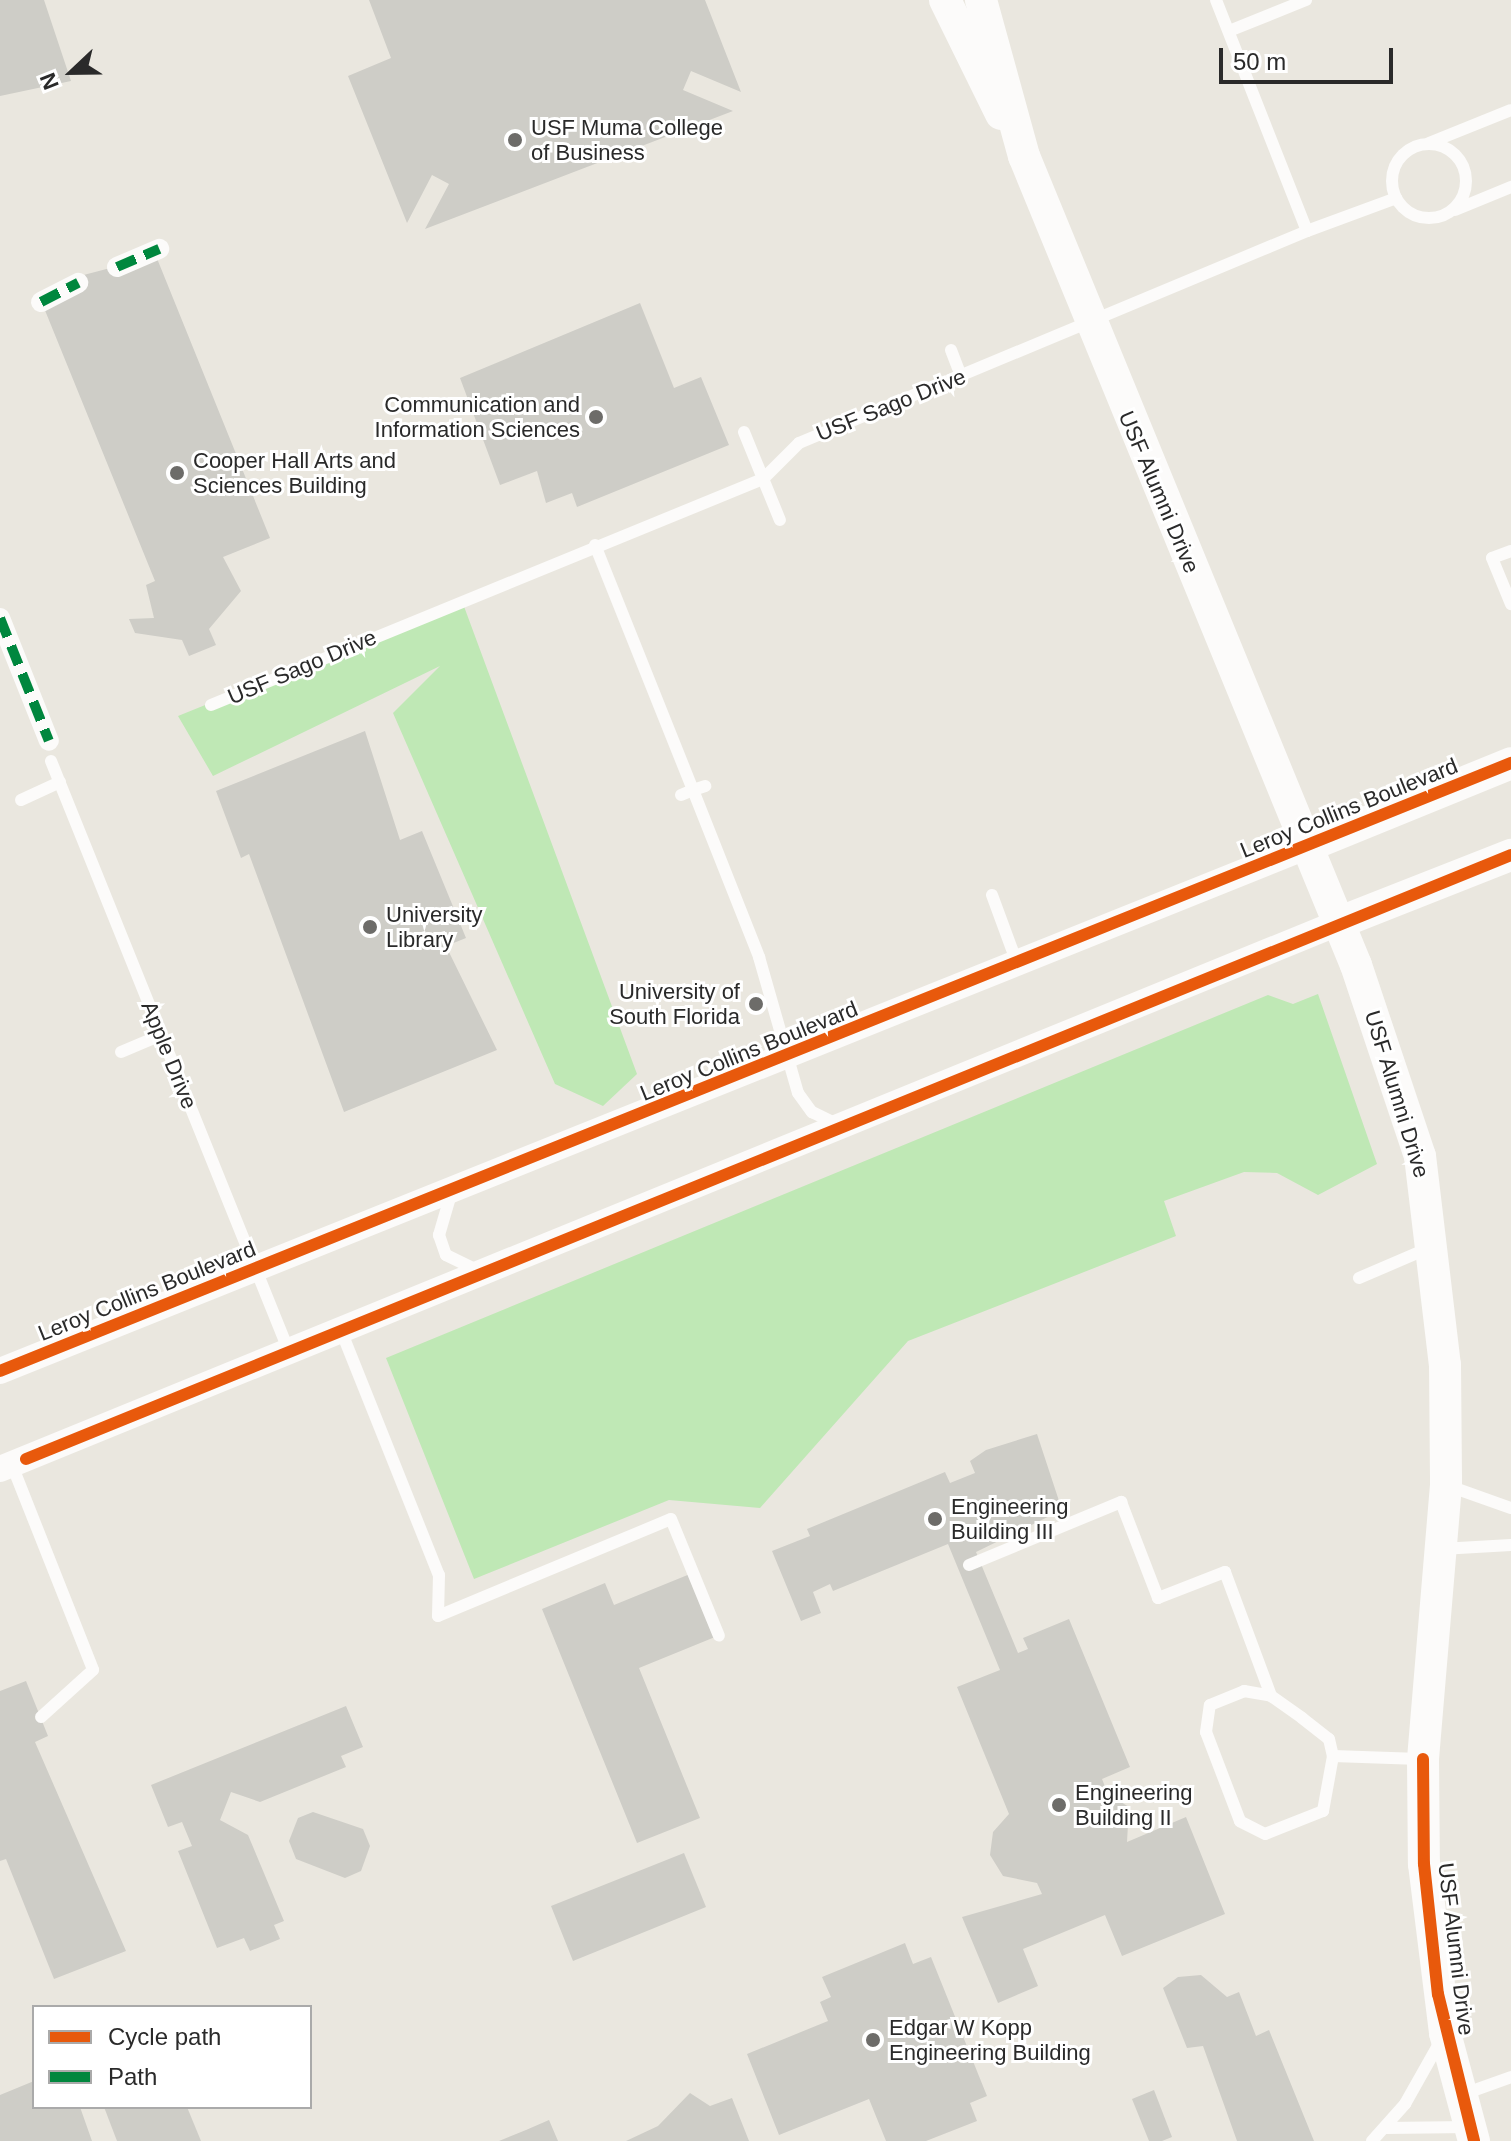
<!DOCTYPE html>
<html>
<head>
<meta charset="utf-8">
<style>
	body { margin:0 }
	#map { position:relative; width:1511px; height:2141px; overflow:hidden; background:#eae7df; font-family:Helvetica,sans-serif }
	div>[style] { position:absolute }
	.green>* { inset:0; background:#bfe8b5 }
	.building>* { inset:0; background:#cecdc7 }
	.service>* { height:12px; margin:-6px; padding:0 6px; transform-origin:6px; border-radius:6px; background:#fcfbfa }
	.service>.ring { margin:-6px; padding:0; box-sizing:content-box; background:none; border:12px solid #fcfbfa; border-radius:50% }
	.pedestrian>* { height:20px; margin:-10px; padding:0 10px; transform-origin:10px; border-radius:10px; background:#fcfbfa }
	.minor>* { height:26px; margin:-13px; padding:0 13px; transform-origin:13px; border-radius:13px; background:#fcfbfa }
	.tertiary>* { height:32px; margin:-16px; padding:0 16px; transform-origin:16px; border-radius:16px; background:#fcfbfa }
	.quiet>* { height:10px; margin-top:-5px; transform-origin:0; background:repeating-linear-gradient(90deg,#00873e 0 20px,transparent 0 30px) }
	.cycleway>* { height:12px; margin:-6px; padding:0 6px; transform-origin:6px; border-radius:6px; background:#e8590c }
	.dots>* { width:22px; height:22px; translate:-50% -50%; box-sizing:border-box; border:4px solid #fff; border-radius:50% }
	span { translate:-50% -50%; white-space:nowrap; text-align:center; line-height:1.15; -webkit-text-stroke:6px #fff; paint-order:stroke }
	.poi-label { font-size:22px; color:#2a2a2a }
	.left { translate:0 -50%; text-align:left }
	.right { translate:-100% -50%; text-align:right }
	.street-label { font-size:22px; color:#2a2a2a }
	.legend { position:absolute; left:32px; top:2005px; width:280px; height:104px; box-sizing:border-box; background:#fff; border:2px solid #aaa; margin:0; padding:10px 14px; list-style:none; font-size:24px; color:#2a2a2a }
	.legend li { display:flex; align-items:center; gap:16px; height:40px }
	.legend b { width:40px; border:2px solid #aaa }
	.north { position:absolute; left:32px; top:32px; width:80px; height:80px; -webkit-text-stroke:6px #fff; paint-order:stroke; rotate:248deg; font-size:22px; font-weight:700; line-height:32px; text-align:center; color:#2a2a2a }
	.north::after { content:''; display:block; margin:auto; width:28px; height:36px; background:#2a2a2a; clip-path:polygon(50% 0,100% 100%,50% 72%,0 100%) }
	.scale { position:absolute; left:1219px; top:48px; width:174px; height:36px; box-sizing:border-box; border:4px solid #2a2a2a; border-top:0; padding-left:10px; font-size:24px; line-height:28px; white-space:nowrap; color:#2a2a2a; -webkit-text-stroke:6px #fff; paint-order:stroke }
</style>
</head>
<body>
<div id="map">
	<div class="green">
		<i style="clip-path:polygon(462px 601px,637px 1074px,603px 1106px,555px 1084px,393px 713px,440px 666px,213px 776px,178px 716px)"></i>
		<i style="clip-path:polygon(1318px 994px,1377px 1164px,1318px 1195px,1277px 1173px,1244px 1172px,1164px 1201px,1176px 1236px,908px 1341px,760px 1508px,669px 1500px,474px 1579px,386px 1358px,1268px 995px,1293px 1004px)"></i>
	</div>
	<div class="building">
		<i style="clip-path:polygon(0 0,44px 0,71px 81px,0 96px)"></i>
		<i style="clip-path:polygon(369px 0,705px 0,741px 92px,691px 71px,683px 90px,733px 111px,425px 229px,449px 184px,432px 175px,407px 223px,348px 76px,391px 58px)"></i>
		<i style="clip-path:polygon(156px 256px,270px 538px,223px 557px,241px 591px,209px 629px,216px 645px,189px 656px,182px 640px,135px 633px,129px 619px,154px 618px,146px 585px,155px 581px,42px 303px,76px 277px)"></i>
		<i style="clip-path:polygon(640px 303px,674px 388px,701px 377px,729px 445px,577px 507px,572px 493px,546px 503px,537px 471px,500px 485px,460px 378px)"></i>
		<i style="clip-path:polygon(365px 731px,400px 840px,422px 831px,466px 938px,446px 946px,497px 1050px,344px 1112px,249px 854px,241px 858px,216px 791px)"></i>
		<i style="clip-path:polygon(1037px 1434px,1062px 1510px,976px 1552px,1018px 1653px,1028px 1649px,1023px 1638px,1069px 1619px,1130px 1767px,1102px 1779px,1108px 1794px,1129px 1807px,1127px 1842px,1186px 1817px,1225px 1914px,1122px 1956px,1105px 1915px,1023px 1949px,1038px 1986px,998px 2003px,962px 1917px,1042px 1894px,1037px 1883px,1003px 1876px,990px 1855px,993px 1832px,1009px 1814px,957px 1687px,1000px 1670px,948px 1544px,833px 1591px,830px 1584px,813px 1592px,821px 1613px,801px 1621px,772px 1551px,810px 1536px,807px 1529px,945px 1472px,950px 1483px,975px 1473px,970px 1461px,986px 1450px)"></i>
		<i style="clip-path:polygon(690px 1574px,715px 1637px,639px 1668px,700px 1818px,637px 1843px,542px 1609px,605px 1583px,614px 1605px)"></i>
		<i style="clip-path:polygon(26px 1681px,48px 1736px,35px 1742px,126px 1951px,54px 1979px,6px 1859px,0 1861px,0 1691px)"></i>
		<i style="clip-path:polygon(346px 1706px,363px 1747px,341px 1756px,346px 1767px,260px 1802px,231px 1792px,220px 1820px,248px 1835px,284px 1921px,274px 1925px,280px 1939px,250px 1951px,244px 1938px,217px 1948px,178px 1851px,192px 1846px,182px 1822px,168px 1827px,151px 1785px)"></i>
		<i style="clip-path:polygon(313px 1812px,363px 1829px,370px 1846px,361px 1871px,345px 1878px,296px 1859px,289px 1841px,298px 1818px)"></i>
		<i style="clip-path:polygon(684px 1853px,706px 1907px,573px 1961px,551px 1906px)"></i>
		<i style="clip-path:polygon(905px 1943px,913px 1964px,931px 1957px,987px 2096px,970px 2103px,977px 2121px,926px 2141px,886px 2141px,869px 2099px,779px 2135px,747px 2054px,828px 2021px,820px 2002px,831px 1997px,822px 1977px)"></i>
		<i style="clip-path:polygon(1201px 1975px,1227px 1997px,1239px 1992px,1256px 2036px,1269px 2030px,1314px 2141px,1237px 2141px,1203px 2046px,1187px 2048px,1163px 1988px,1178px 1977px)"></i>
		<i style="clip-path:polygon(34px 2081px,34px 2107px,80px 2107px,92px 2141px,0 2141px,0 2095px)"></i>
		<i style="clip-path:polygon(1154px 2090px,1172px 2137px,1162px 2141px,1149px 2141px,1132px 2099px)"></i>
		<i style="clip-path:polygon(690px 2093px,710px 2106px,732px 2098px,749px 2141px,626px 2141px,658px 2126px)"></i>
		<i style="clip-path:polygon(104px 2107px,187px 2107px,201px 2141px,117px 2141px)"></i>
		<i style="clip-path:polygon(549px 2120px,558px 2141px,499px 2141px,526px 2130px)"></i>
	</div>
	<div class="service">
		<i style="left:1229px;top:31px;width:83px;rotate:-21.9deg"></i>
		<i style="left:1429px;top:143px;width:88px;rotate:-21.9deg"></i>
		<i class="ring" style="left:1392px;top:144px;width:62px;height:62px"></i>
		<i style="left:1455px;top:210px;width:61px;rotate:-22.3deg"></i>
		<i style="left:1307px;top:231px;width:95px;rotate:-20.3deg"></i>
		<i style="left:951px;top:350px;width:28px;rotate:69deg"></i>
		<i style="left:744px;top:432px;width:95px;rotate:67.8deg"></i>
		<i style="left:595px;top:545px;width:264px;rotate:68.2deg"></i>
		<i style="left:693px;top:790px;width:13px;rotate:-18deg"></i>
		<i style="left:1511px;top:551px;width:20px;rotate:160deg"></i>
		<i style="left:1492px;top:558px;width:50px;rotate:67.6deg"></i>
		<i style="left:211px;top:705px;width:596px;rotate:-22.27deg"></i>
		<i style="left:763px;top:479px;width:51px;rotate:-45deg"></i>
		<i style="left:799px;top:443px;width:550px;rotate:-22.65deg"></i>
		<i style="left:1307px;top:231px;width:248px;rotate:-111.5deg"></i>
		<i style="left:51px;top:761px;width:634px;rotate:68.05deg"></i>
		<i style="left:681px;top:795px;width:13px;rotate:-23deg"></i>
		<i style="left:693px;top:790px;width:180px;rotate:68.4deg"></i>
		<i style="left:759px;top:957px;width:141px;rotate:74deg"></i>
		<i style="left:798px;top:1093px;width:24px;rotate:54deg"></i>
		<i style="left:812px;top:1112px;width:25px;rotate:26deg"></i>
		<i style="left:21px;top:800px;width:43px;rotate:-24.8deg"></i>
		<i style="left:992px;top:895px;width:72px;rotate:69.8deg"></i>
		<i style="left:121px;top:1052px;width:43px;rotate:-23deg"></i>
		<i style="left:451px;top:1194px;width:43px;rotate:106.3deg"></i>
		<i style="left:439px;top:1235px;width:21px;rotate:71deg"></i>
		<i style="left:446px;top:1255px;width:37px;rotate:26deg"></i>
		<i style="left:1359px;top:1278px;width:76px;rotate:-23.2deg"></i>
		<i style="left:340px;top:1328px;width:266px;rotate:68.2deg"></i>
		<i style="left:439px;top:1575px;width:41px;rotate:91.4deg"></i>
		<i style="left:438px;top:1616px;width:252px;rotate:-22.6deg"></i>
		<i style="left:671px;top:1519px;width:126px;rotate:67.7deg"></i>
		<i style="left:12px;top:1465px;width:220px;rotate:68.4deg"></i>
		<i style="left:93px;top:1670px;width:70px;rotate:137.9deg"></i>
		<i style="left:1446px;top:1485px;width:69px;rotate:19.5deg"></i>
		<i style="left:1441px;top:1549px;width:70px;rotate:-3.3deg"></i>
		<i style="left:969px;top:1565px;width:165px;rotate:-22.5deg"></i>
		<i style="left:1121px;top:1502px;width:103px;rotate:68.9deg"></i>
		<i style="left:1158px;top:1598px;width:72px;rotate:-21.2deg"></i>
		<i style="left:1225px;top:1572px;width:132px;rotate:69.6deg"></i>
		<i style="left:1244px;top:1691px;width:27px;rotate:10deg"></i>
		<i style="left:1271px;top:1696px;width:38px;rotate:35deg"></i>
		<i style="left:1302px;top:1718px;width:34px;rotate:38deg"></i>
		<i style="left:1329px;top:1739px;width:17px;rotate:77deg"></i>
		<i style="left:1333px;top:1756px;width:56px;rotate:100.3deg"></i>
		<i style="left:1323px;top:1811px;width:62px;rotate:158.4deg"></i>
		<i style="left:1265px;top:1834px;width:28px;rotate:-153deg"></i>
		<i style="left:1240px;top:1821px;width:95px;rotate:-110.9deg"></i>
		<i style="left:1206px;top:1732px;width:27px;rotate:-82deg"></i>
		<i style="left:1210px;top:1705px;width:37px;rotate:-22deg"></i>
		<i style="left:1333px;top:1756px;width:87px;rotate:2deg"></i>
		<i style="left:1461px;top:2095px;width:53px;rotate:-19.8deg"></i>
		<i style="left:1385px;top:2128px;width:84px;rotate:-0.7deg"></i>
		<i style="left:1372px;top:2141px;width:50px;rotate:-48.3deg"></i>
		<i style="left:1405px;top:2104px;width:73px;rotate:-60.6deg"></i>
	</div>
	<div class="pedestrian">
		<i style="left:117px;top:267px;width:46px;rotate:-23.2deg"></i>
		<i style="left:41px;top:302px;width:42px;rotate:-27.2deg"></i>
		<i style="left:0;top:618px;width:132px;rotate:68.3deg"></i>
	</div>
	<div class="minor">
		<i style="left:0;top:1371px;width:1409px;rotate:-21.87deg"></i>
		<i style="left:0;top:1469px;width:1445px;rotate:-22.2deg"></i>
	</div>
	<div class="tertiary">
		<i style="left:945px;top:0;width:127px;rotate:63.8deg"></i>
		<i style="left:981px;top:0;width:162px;rotate:74.6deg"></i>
		<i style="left:1024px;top:156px;width:874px;rotate:67.69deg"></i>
		<i style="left:1356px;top:965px;width:201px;rotate:71.5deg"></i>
		<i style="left:1420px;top:1156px;width:210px;rotate:83.2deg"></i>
		<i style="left:1445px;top:1365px;width:120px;rotate:89.5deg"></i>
		<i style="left:1446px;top:1485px;width:275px;rotate:94.8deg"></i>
		<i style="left:1423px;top:1759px;width:105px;rotate:89.5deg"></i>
		<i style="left:1424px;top:1864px;width:170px;rotate:82.9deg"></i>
		<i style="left:1445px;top:2033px;width:112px;rotate:75deg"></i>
		<i style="left:1308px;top:846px;width:219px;rotate:-22.2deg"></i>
		<i style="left:1338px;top:923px;width:186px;rotate:-21.5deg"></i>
	</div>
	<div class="quiet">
		<i style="left:117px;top:267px;width:46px;rotate:-23.2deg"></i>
		<i style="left:41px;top:302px;width:42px;rotate:-27.2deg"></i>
		<i style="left:0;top:618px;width:132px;rotate:68.3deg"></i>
	</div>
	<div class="cycleway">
		<i style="left:0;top:1371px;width:1629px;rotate:-21.92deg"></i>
		<i style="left:26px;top:1459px;width:1603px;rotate:-22.13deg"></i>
		<i style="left:1423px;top:1759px;width:105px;rotate:89.5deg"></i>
		<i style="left:1424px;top:1864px;width:131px;rotate:83.9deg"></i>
		<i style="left:1438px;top:1994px;width:151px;rotate:76.2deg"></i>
	</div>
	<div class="dots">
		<i style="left:515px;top:140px;background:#6d6c69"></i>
		<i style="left:596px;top:417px;background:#6d6c69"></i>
		<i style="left:177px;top:473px;background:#6d6c69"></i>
		<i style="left:370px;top:927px;background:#6d6c69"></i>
		<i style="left:756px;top:1004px;background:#6d6c69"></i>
		<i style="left:935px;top:1519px;background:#6d6c69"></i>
		<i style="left:1059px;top:1805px;background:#6d6c69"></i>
		<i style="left:873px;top:2040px;background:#6d6c69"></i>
	</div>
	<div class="poi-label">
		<span class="left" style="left:531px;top:140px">USF Muma College<br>of Business</span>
		<span class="right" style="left:580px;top:417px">Communication and<br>Information Sciences</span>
		<span class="left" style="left:193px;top:473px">Cooper Hall Arts and<br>Sciences Building</span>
		<span class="left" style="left:386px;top:927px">University<br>Library</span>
		<span class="right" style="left:740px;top:1004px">University of<br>South Florida</span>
		<span class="left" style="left:951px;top:1519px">Engineering<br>Building III</span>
		<span class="left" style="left:1075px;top:1805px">Engineering<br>Building II</span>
		<span class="left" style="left:889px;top:2040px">Edgar W Kopp<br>Engineering Building</span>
	</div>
	<div class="street-label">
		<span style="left:891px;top:405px;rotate:-22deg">USF Sago Drive</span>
		<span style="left:1159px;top:492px;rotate:67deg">USF Alumni Drive</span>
		<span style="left:302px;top:667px;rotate:-23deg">USF Sago Drive</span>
		<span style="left:1349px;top:808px;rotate:-22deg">Leroy Collins Boulevard</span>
		<span style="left:749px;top:1051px;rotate:-22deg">Leroy Collins Boulevard</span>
		<span style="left:169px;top:1055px;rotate:68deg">Apple Drive</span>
		<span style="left:1397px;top:1094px;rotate:73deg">USF Alumni Drive</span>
		<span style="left:147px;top:1291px;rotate:-22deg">Leroy Collins Boulevard</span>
		<span style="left:1456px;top:1949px;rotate:83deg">USF Alumni Drive</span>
	</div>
	<ul class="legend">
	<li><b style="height:10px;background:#e8590c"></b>Cycle path</li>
	<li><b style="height:10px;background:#00873e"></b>Path</li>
	</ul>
	<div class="north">N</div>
	<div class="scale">50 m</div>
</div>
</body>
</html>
